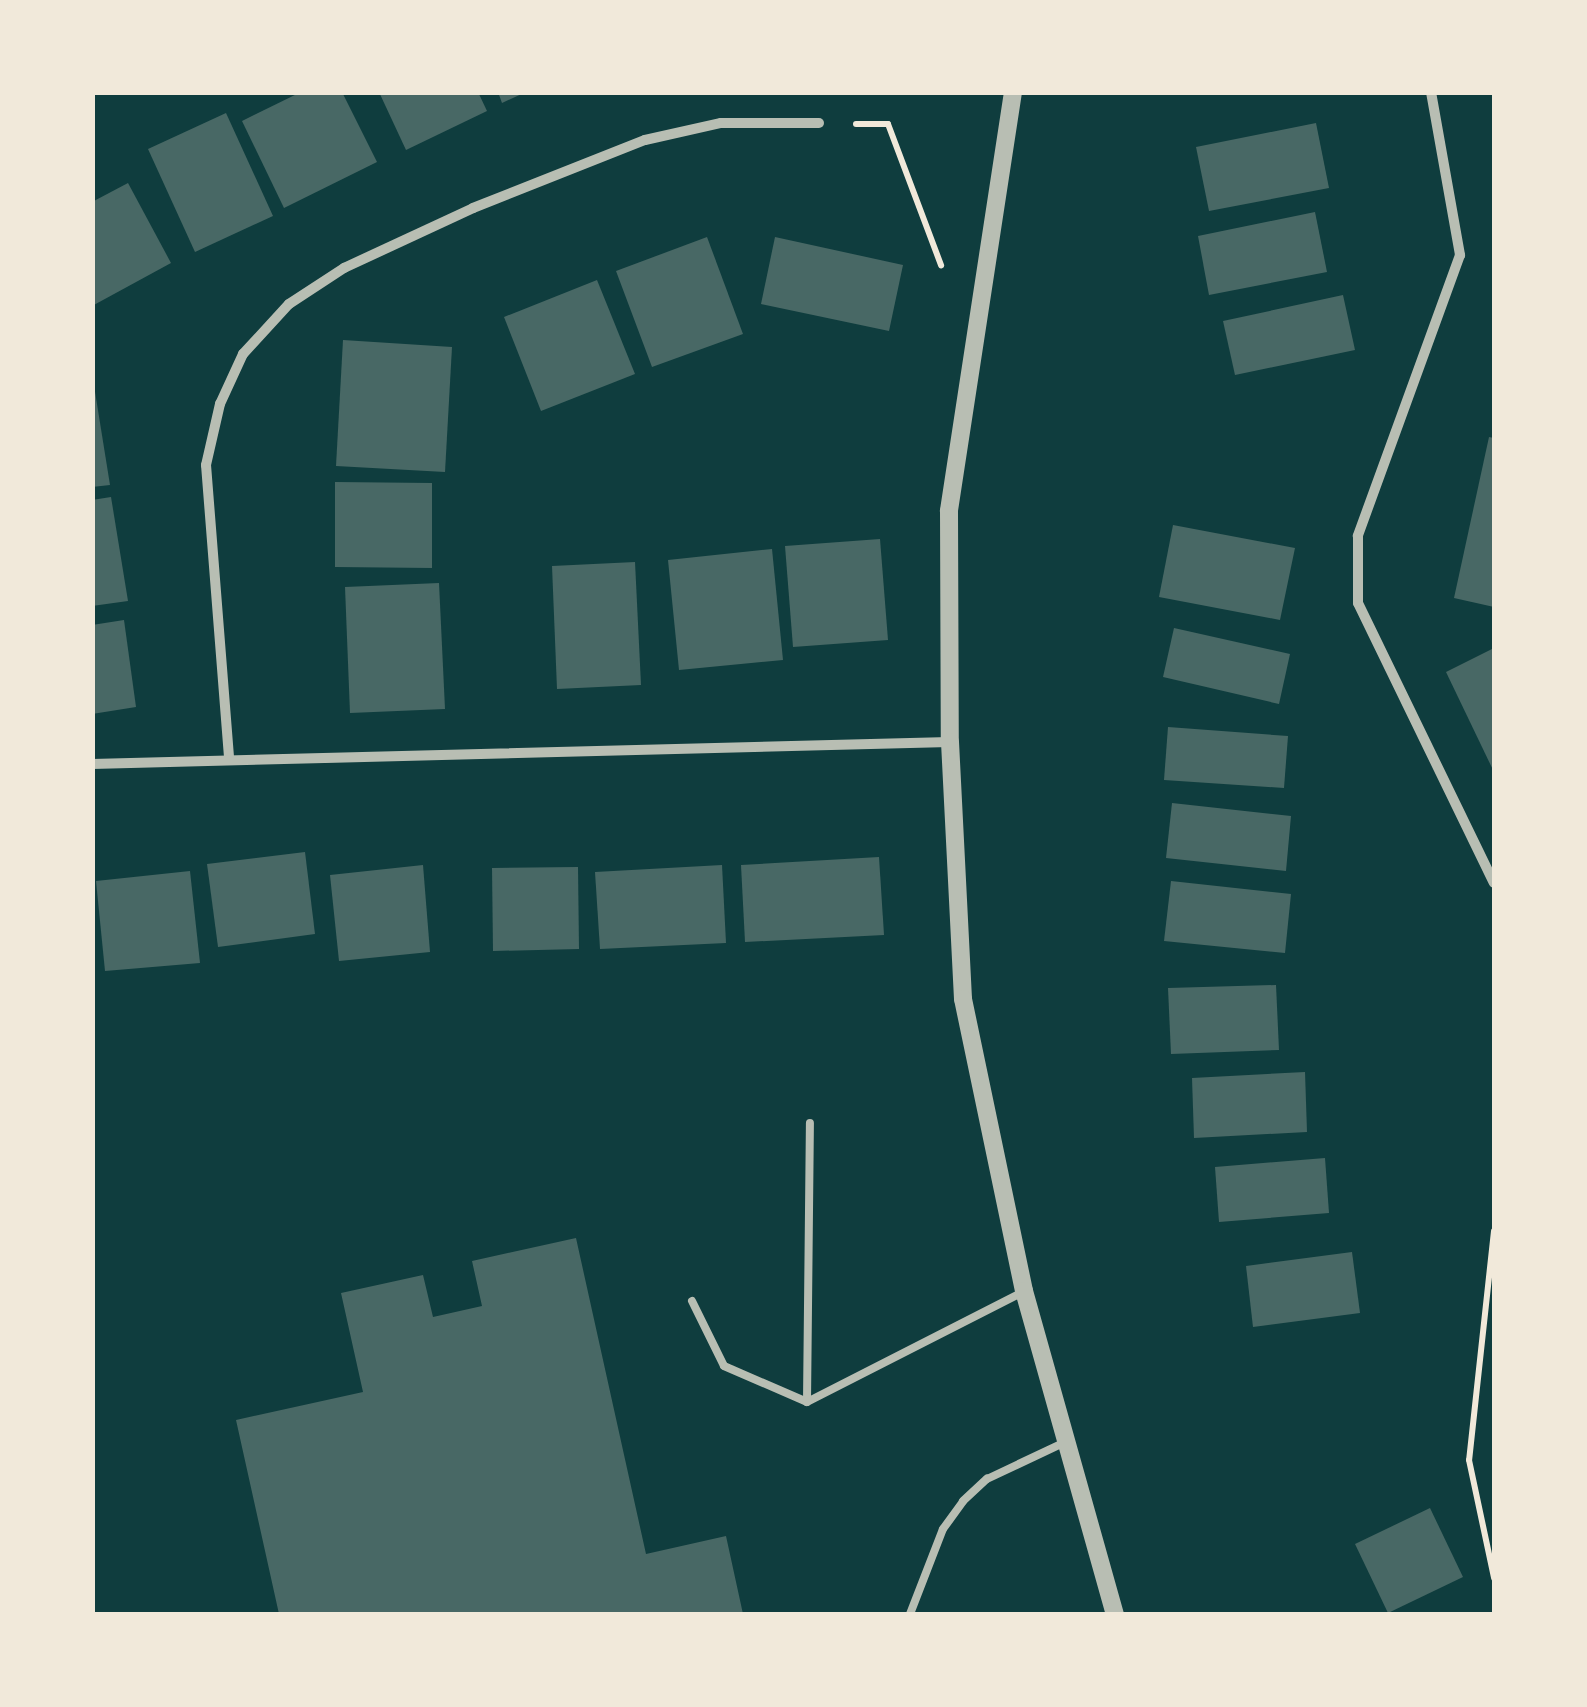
<!DOCTYPE html>
<html>
<head>
<meta charset="utf-8">
<style>
	body { margin:0 }
	#map { position:relative; width:1587px; height:1707px; overflow:hidden; background:#0f3d3e; font-family:"Fira Sans Condensed",sans-serif }
	div>[style] { position:absolute }
	.building>* { inset:0; background:#486865 }
	.path>* { height:6px; margin:-3px; padding:0 3px; transform-origin:3px; border-radius:3px; background:#f1e9da }
	.service>* { height:8px; margin:-4px; padding:0 4px; transform-origin:4px; border-radius:4px; background:#b8beb3 }
	.minor>* { height:10px; margin:-5px; padding:0 5px; transform-origin:5px; border-radius:5px; background:#b8beb3 }
	.tertiary>* { height:18px; margin:-9px; padding:0 9px; transform-origin:9px; border-radius:9px; background:#b8beb3 }
	span { translate:-50% -50%; white-space:nowrap; text-align:center; line-height:1.15; -webkit-text-stroke:10px #f1e9da; paint-order:stroke }
	.frame { position:absolute; inset:0; border:95px solid #f1e9da; pointer-events:none }
</style>
</head>
<body>
<div id="map">
	<div class="building">
		<i style="clip-path:polygon(301px 92px,342px 92px,377px 162px,284px 208px,242px 121px)"></i>
		<i style="clip-path:polygon(379px 92px,478px 92px,487px 111px,406px 150px)"></i>
		<i style="clip-path:polygon(498px 92px,526px 92px,502px 103px)"></i>
		<i style="clip-path:polygon(226px 113px,273px 216px,195px 252px,148px 149px)"></i>
		<i style="clip-path:polygon(1316px 123px,1329px 188px,1209px 211px,1196px 147px)"></i>
		<i style="clip-path:polygon(128px 183px,171px 263px,92px 306px,92px 202px)"></i>
		<i style="clip-path:polygon(1315px 212px,1327px 272px,1209px 295px,1198px 236px)"></i>
		<i style="clip-path:polygon(707px 237px,743px 334px,652px 367px,616px 271px)"></i>
		<i style="clip-path:polygon(775px 237px,903px 265px,889px 331px,761px 304px)"></i>
		<i style="clip-path:polygon(597px 280px,635px 374px,541px 411px,504px 317px)"></i>
		<i style="clip-path:polygon(1343px 295px,1355px 350px,1235px 375px,1223px 321px)"></i>
		<i style="clip-path:polygon(343px 340px,452px 347px,445px 472px,336px 466px)"></i>
		<i style="clip-path:polygon(92px 373px,110px 485px,92px 487px)"></i>
		<i style="clip-path:polygon(1489px 437px,1494px 438px,1494px 607px,1454px 598px)"></i>
		<i style="clip-path:polygon(335px 482px,432px 483px,432px 568px,335px 567px)"></i>
		<i style="clip-path:polygon(111px 497px,128px 601px,92px 606px,92px 500px)"></i>
		<i style="clip-path:polygon(1173px 525px,1295px 548px,1280px 620px,1159px 597px)"></i>
		<i style="clip-path:polygon(880px 539px,888px 640px,793px 647px,785px 546px)"></i>
		<i style="clip-path:polygon(772px 549px,783px 660px,679px 670px,668px 560px)"></i>
		<i style="clip-path:polygon(635px 562px,641px 685px,557px 689px,552px 566px)"></i>
		<i style="clip-path:polygon(439px 583px,445px 709px,350px 713px,345px 587px)"></i>
		<i style="clip-path:polygon(124px 620px,136px 707px,92px 714px,92px 625px)"></i>
		<i style="clip-path:polygon(1174px 628px,1290px 654px,1279px 704px,1163px 677px)"></i>
		<i style="clip-path:polygon(1494px 648px,1494px 772px,1446px 672px)"></i>
		<i style="clip-path:polygon(1168px 727px,1288px 736px,1284px 788px,1164px 780px)"></i>
		<i style="clip-path:polygon(1172px 803px,1291px 816px,1286px 871px,1166px 858px)"></i>
		<i style="clip-path:polygon(305px 852px,315px 934px,218px 947px,207px 864px)"></i>
		<i style="clip-path:polygon(879px 857px,884px 935px,745px 942px,741px 865px)"></i>
		<i style="clip-path:polygon(423px 865px,430px 952px,339px 961px,330px 875px)"></i>
		<i style="clip-path:polygon(722px 865px,726px 943px,600px 949px,595px 872px)"></i>
		<i style="clip-path:polygon(578px 867px,579px 949px,493px 951px,492px 868px)"></i>
		<i style="clip-path:polygon(190px 871px,200px 963px,105px 971px,96px 881px)"></i>
		<i style="clip-path:polygon(1171px 881px,1291px 894px,1285px 953px,1164px 941px)"></i>
		<i style="clip-path:polygon(1276px 985px,1279px 1050px,1171px 1054px,1168px 988px)"></i>
		<i style="clip-path:polygon(1305px 1072px,1307px 1132px,1194px 1138px,1192px 1078px)"></i>
		<i style="clip-path:polygon(1325px 1158px,1329px 1213px,1219px 1222px,1215px 1167px)"></i>
		<i style="clip-path:polygon(576px 1238px,646px 1554px,726px 1536px,743px 1614px,279px 1614px,236px 1420px,363px 1392px,341px 1293px,423px 1275px,433px 1317px,482px 1306px,472px 1261px)"></i>
		<i style="clip-path:polygon(1352px 1252px,1360px 1313px,1253px 1327px,1246px 1266px)"></i>
		<i style="clip-path:polygon(1430px 1508px,1463px 1577px,1388px 1613px,1355px 1544px)"></i>
	</div>
	<div class="path">
		<i style="left:856px;top:124px;width:32px"></i>
		<i style="left:888px;top:124px;width:151px;rotate:69.4deg"></i>
		<i style="left:1494px;top:1231px;width:230px;rotate:96.2deg"></i>
		<i style="left:1469px;top:1460px;width:121px;rotate:78deg"></i>
	</div>
	<div class="service">
		<i style="left:692px;top:1301px;width:72px;rotate:63.8deg"></i>
		<i style="left:724px;top:1366px;width:90px;rotate:23.4deg"></i>
		<i style="left:807px;top:1402px;width:242px;rotate:-27deg"></i>
		<i style="left:807px;top:1402px;width:279px;rotate:-89.4deg"></i>
		<i style="left:910px;top:1614px;width:91px;rotate:-68.8deg"></i>
		<i style="left:943px;top:1529px;width:34px;rotate:-54deg"></i>
		<i style="left:963px;top:1501px;width:33px;rotate:-43deg"></i>
		<i style="left:987px;top:1479px;width:84px;rotate:-25.3deg"></i>
	</div>
	<div class="minor">
		<i style="left:1431px;top:92px;width:166px;rotate:79.9deg"></i>
		<i style="left:1460px;top:255px;width:299px;rotate:110deg"></i>
		<i style="left:1358px;top:536px;width:67px;rotate:90deg"></i>
		<i style="left:1358px;top:603px;width:311px;rotate:64.1deg"></i>
		<i style="left:229px;top:757px;width:293px;rotate:-94.5deg"></i>
		<i style="left:206px;top:465px;width:63px;rotate:-77.1deg"></i>
		<i style="left:220px;top:404px;width:55px;rotate:-65.3deg"></i>
		<i style="left:243px;top:354px;width:68px;rotate:-47.4deg"></i>
		<i style="left:289px;top:304px;width:66px;rotate:-33.2deg"></i>
		<i style="left:344px;top:268px;width:142px;rotate:-24.9deg"></i>
		<i style="left:473px;top:208px;width:185px;rotate:-21.6deg"></i>
		<i style="left:645px;top:140px;width:78px;rotate:-12.6deg"></i>
		<i style="left:721px;top:123px;width:98px"></i>
		<i style="left:92px;top:764px;width:858px;rotate:-1.47deg"></i>
	</div>
	<div class="tertiary">
		<i style="left:1013px;top:92px;width:424px;rotate:98.7deg"></i>
		<i style="left:949px;top:511px;width:231px;rotate:89.8deg"></i>
		<i style="left:950px;top:742px;width:257px;rotate:87.1deg"></i>
		<i style="left:963px;top:999px;width:298px;rotate:78.2deg"></i>
		<i style="left:1024px;top:1291px;width:336px;rotate:74.3deg"></i>
	</div>
	<div class="frame"></div>
</div>
</body>
</html>
